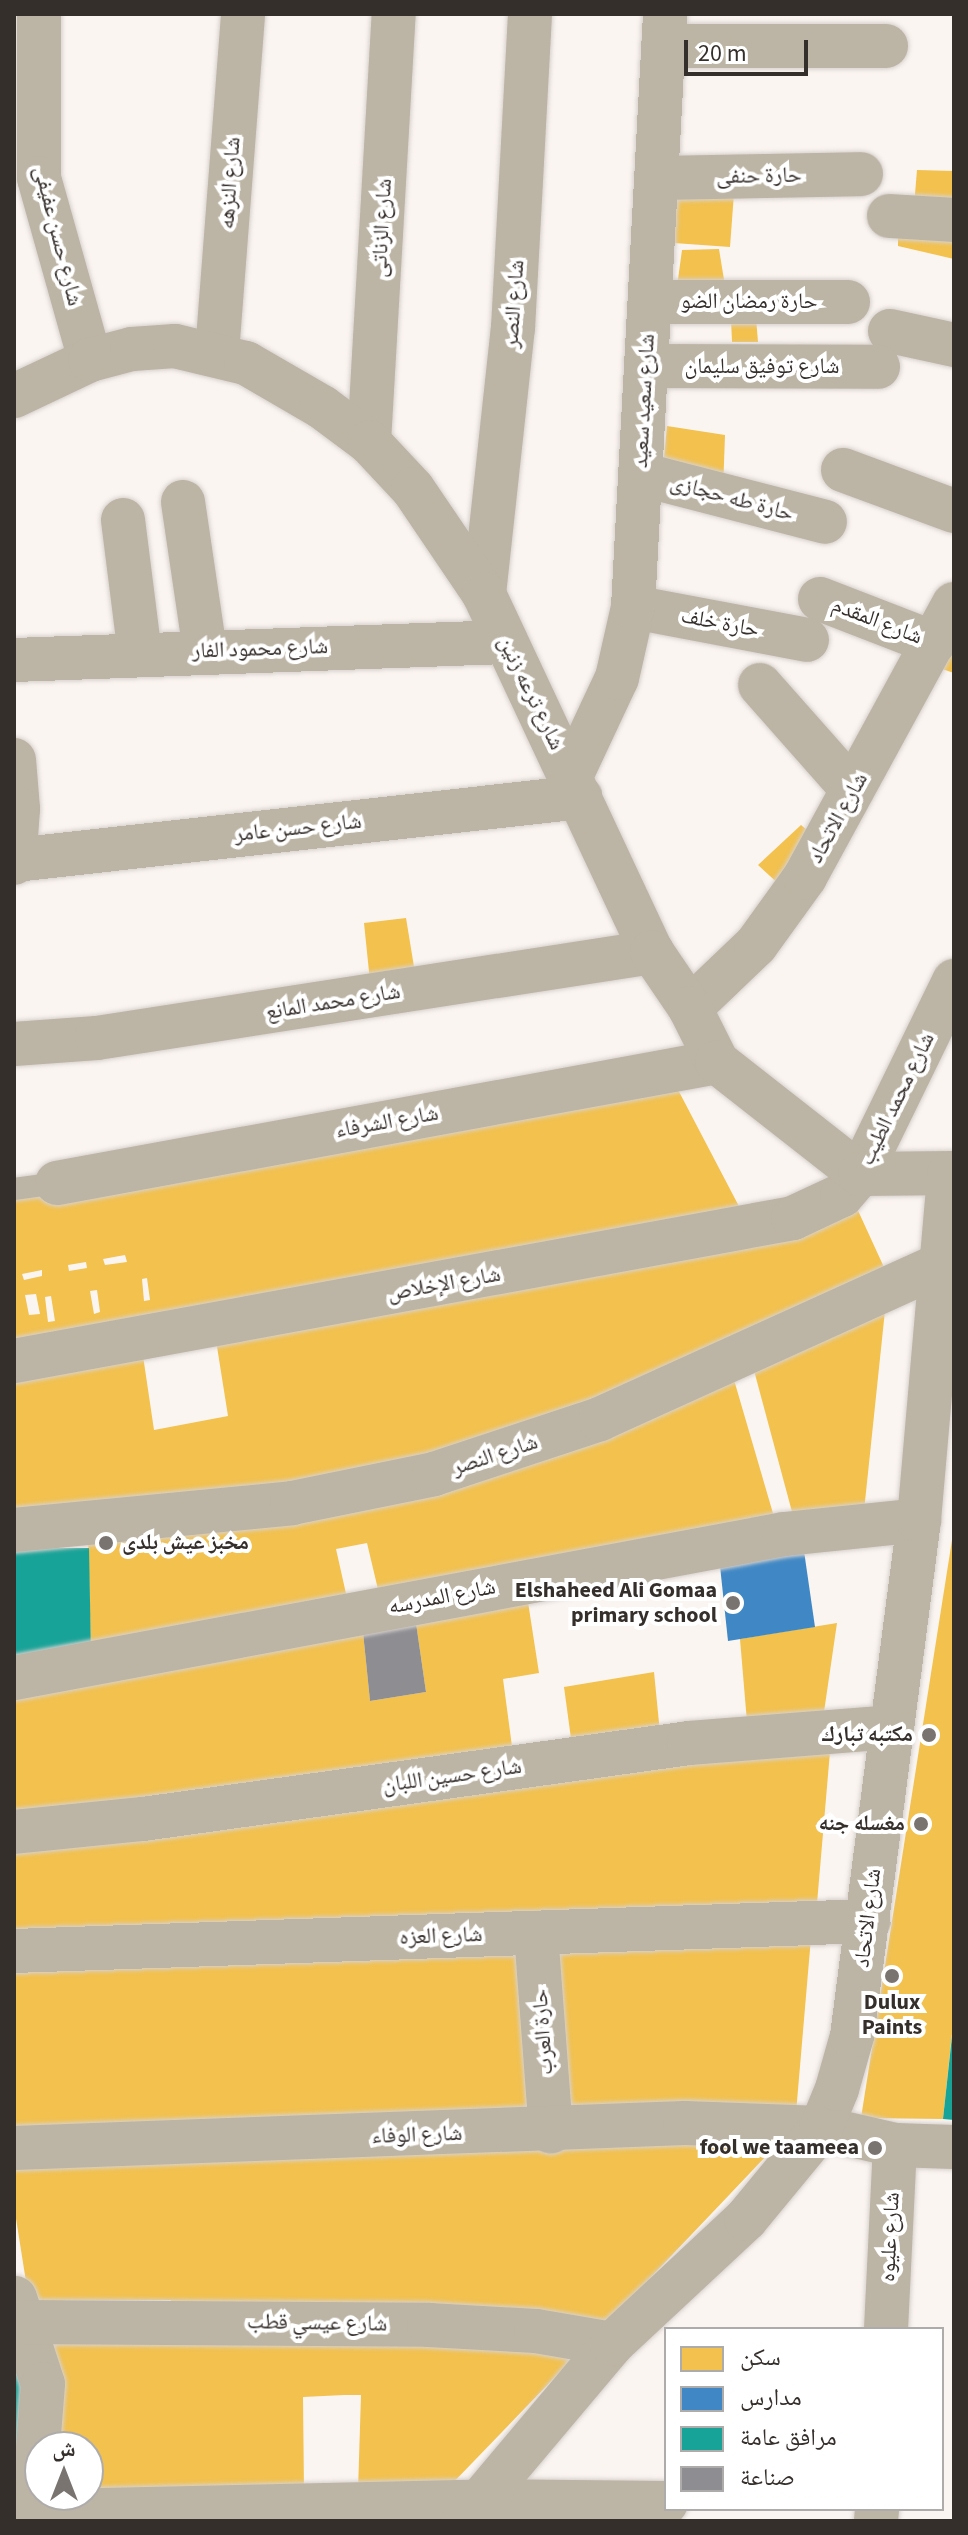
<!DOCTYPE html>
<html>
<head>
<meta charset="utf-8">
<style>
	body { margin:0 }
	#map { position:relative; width:968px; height:2535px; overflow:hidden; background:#fbf5f1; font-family:"Source Sans 3","Noto Naskh Arabic",sans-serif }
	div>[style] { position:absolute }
	.homes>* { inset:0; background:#f2c14e }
	.schools>* { inset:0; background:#3f88c5 }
	.public>* { inset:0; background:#17a398 }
	.industry>* { inset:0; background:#8d8d92 }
	.roads { filter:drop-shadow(0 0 2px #d7d1ce) drop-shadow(0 0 2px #d7d1ce) }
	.service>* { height:22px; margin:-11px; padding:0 11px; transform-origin:11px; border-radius:11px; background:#bcb4a4 }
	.minor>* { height:44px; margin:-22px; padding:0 22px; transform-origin:22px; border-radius:22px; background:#bcb4a4 }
	.tertiary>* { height:44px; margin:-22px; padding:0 22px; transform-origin:22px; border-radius:22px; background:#bcb4a4 }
	.dots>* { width:22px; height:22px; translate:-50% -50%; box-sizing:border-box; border:4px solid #fff; border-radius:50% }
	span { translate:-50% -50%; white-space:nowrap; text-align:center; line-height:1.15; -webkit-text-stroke:8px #fff; paint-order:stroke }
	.street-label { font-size:22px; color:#352f2c }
	.poi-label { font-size:22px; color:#352f2c; font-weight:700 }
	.left { translate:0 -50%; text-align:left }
	.right { translate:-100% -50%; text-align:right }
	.frame { position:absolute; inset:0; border:16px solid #352f2c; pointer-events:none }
	.legend { position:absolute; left:664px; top:2327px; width:280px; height:184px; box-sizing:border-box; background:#fff; border:2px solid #aeacab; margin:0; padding:10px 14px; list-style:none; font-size:24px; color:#352f2c }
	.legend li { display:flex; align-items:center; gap:16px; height:40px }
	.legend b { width:40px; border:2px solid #aeacab }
	.north { position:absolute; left:24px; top:2431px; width:80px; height:80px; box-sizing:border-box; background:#fff; border:2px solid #aeacab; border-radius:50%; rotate:0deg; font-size:22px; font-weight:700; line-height:32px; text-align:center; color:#352f2c }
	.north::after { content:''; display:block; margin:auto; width:28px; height:36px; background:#7a7471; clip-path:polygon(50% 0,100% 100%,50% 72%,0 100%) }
	.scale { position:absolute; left:684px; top:40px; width:124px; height:36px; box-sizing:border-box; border:4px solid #352f2c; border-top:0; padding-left:10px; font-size:24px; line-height:28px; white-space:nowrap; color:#352f2c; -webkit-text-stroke:6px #fff; paint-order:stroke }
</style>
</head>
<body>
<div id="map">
	<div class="homes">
		<i style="clip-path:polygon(917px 170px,954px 171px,954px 217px,913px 218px)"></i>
		<i style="clip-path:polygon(734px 193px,730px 247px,674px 243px,675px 195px)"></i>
		<i style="clip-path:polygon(898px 228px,954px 230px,954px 259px,898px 246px)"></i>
		<i style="clip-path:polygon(719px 249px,726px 292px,676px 294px,682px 250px)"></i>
		<i style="clip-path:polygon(756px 318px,758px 342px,732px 342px,731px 319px)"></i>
		<i style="clip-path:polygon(667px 426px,725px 435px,723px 490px,663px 468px)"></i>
		<i style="clip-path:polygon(954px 646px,954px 673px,942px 669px)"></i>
		<i style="clip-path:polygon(801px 825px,834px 853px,804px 907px,758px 865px)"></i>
		<i style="clip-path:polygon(406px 918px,417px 985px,371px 991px,364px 923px)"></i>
		<i style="clip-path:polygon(evenodd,675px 1084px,743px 1214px,14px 1353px,14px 1198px,675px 1084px,125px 1255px,127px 1262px,105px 1265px,103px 1259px,125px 1255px,675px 1084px,86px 1262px,87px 1268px,69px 1271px,68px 1265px,86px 1262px,675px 1084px,42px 1270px,42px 1276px,24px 1280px,22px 1274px,42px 1270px,675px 1084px,147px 1278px,150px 1300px,144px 1301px,142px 1279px,147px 1278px,675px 1084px,97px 1290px,100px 1312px,94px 1314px,90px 1291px,97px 1290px,675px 1084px,36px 1294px,40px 1314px,29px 1315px,25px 1295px,36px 1294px,675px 1084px,51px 1296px,55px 1321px,48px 1322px,45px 1297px,51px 1296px)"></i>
		<i style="clip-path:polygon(855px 1204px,888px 1276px,669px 1373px,360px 1482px,14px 1520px,14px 1373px,142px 1349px,154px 1430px,228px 1416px,215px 1334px)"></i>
		<i style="clip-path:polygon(886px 1301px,864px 1511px,795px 1523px,752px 1363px)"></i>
		<i style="clip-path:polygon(732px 1373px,777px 1527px,381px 1602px,367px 1543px,336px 1549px,349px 1607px,91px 1654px,88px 1534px,184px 1523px)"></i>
		<i style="clip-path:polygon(952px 1540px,954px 2015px,943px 2119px,861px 2118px)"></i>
		<i style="clip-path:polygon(528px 1602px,539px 1673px,503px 1679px,513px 1754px,14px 1821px,14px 1696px,363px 1632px,370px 1701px,426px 1692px,416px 1623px)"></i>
		<i style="clip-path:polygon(837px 1623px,824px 1712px,747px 1722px,740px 1639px)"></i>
		<i style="clip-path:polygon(654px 1672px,660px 1733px,572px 1746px,564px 1687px)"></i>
		<i style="clip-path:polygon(831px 1740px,816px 1915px,14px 1940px,14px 1838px)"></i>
		<i style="clip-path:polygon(812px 1926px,796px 2113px,561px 2115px,554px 1945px)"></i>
		<i style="clip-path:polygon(527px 1944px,536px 2120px,14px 2140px,14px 1961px)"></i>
		<i style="clip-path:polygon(767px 2131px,771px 2151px,596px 2335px,171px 2314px,171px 2300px,63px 2300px,63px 2313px,31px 2313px,14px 2206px,14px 2164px)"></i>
		<i style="clip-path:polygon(53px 2330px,587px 2344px,446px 2490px,358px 2491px,361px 2395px,344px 2395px,303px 2397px,304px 2492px,88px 2495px,88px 2447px,49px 2447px)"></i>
	</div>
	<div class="schools">
		<i style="clip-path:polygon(804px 1551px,815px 1627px,728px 1641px,720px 1566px)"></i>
	</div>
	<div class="public">
		<i style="clip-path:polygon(14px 1548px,89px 1548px,91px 1654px,14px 1668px)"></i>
		<i style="clip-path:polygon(952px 2036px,954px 2120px,943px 2119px)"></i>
		<i style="clip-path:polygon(14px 2346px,23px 2355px,23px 2463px,14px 2463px)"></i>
	</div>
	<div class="industry">
		<i style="clip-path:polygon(416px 1623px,426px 1692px,370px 1701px,363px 1632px)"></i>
	</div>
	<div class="roads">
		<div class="service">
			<i style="left:14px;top:1189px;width:43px;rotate:-7.9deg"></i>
		</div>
		<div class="minor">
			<i style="left:39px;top:14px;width:164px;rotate:90deg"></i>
			<i style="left:39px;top:178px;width:189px;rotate:74.3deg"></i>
			<i style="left:663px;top:46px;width:223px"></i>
			<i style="left:656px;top:178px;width:205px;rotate:-1.1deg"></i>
			<i style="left:889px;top:216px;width:65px;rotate:3.5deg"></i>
			<i style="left:650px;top:302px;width:198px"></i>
			<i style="left:890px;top:331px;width:66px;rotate:12.3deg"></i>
			<i style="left:217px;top:353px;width:340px;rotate:-85.6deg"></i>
			<i style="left:646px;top:366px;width:232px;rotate:0.2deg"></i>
			<i style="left:369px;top:442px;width:429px;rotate:-86.7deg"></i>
			<i style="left:843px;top:470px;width:118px;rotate:20.3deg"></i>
			<i style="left:640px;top:474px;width:191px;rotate:14.5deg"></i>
			<i style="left:183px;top:502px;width:151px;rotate:81.6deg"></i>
			<i style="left:123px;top:520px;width:135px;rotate:82.8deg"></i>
			<i style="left:484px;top:594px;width:268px;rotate:-83.8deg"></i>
			<i style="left:513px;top:328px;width:314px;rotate:-86.9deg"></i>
			<i style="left:820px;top:599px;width:122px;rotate:21.1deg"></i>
			<i style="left:633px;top:607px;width:177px;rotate:10.7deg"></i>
			<i style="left:14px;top:660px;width:492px;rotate:-2.1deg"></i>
			<i style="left:760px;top:685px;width:139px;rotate:48.5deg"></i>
			<i style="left:14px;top:760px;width:49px;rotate:85.3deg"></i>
			<i style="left:18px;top:809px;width:54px;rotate:94.2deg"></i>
			<i style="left:571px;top:776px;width:108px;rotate:-64.9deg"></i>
			<i style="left:617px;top:678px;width:73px;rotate:-77.3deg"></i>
			<i style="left:633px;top:607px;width:594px;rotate:-86.91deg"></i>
			<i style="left:15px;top:860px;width:569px;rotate:-6.35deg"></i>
			<i style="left:690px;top:1008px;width:91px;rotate:-43.7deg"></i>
			<i style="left:756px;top:945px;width:84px;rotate:-54.2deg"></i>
			<i style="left:805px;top:877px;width:311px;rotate:-61.4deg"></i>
			<i style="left:14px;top:1044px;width:83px;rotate:-4.1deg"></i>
			<i style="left:97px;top:1038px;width:562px;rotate:-8.81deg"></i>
			<i style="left:57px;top:1183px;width:671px;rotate:-10.39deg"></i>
			<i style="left:14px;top:1361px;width:792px;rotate:-10.4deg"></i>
			<i style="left:793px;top:1218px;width:54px;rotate:-25.1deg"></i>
			<i style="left:842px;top:1195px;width:28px;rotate:-49deg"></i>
			<i style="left:860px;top:1174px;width:215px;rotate:-64deg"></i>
			<i style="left:14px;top:1530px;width:279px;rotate:-5.5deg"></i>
			<i style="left:292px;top:1503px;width:145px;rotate:-11.5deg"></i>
			<i style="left:434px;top:1474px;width:175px;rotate:-18.3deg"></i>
			<i style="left:600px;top:1419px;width:378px;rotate:-24.4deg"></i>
			<i style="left:14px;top:1678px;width:783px;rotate:-10.59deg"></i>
			<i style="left:784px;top:1534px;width:136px;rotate:-5.9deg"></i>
			<i style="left:14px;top:1832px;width:130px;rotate:-5.8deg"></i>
			<i style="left:143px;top:1819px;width:551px;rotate:-7.92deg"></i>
			<i style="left:689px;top:1743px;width:203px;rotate:-4.5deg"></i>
			<i style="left:536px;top:1933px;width:199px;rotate:85.7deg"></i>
			<i style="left:14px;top:1951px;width:855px;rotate:-2.01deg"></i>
			<i style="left:14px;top:2148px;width:671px;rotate:-2.13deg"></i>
			<i style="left:685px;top:2123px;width:136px;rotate:2.1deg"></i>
			<i style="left:821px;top:2128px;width:76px;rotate:12.9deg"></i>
			<i style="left:895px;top:2145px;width:59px;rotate:1.9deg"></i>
			<i style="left:15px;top:2298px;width:90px;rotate:72deg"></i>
			<i style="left:43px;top:2384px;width:126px;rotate:94.5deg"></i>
			<i style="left:20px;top:2322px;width:409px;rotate:0.4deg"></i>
			<i style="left:429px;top:2325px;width:107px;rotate:3.2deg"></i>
			<i style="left:536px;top:2331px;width:77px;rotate:9.7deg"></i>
			<i style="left:886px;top:2329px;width:184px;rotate:-87.2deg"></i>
			<i style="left:14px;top:2512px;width:468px;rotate:-1.3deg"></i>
			<i style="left:482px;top:2501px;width:184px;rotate:0.6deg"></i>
			<i style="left:876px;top:2521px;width:12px;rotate:-85deg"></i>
		</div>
		<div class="tertiary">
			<i style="left:14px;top:396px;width:84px;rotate:-25.3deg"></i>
			<i style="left:90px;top:360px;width:43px;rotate:-14.7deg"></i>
			<i style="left:132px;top:349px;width:43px;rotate:-4deg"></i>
			<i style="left:175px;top:346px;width:73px;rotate:13.5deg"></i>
			<i style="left:246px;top:363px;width:88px;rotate:30.1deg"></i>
			<i style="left:322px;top:407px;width:59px;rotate:36.7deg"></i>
			<i style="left:369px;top:442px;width:64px;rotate:46.9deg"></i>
			<i style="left:413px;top:489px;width:127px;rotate:55.9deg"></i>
			<i style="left:484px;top:594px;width:395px;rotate:64.9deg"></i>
			<i style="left:652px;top:952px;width:68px;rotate:55.8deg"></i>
			<i style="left:690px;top:1008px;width:60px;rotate:63.4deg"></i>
			<i style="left:717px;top:1062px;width:182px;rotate:38.1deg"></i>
			<i style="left:860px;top:1174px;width:94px;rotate:-0.6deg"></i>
			<i style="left:463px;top:2521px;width:231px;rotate:-49.9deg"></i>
			<i style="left:612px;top:2344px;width:183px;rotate:-43deg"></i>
			<i style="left:746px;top:2219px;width:118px;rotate:-50.5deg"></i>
			<i style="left:821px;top:2128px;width:42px;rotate:-67.7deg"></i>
			<i style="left:837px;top:2089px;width:55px;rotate:-74.2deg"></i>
			<i style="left:852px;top:2036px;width:520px;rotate:-82.6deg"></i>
			<i style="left:919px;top:1520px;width:347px;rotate:-85deg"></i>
		</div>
	</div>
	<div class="dots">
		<i style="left:106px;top:1543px;background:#7a7471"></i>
		<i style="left:733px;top:1603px;background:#7a7471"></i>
		<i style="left:929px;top:1735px;background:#7a7471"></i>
		<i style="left:921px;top:1824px;background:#7a7471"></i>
		<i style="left:892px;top:1976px;background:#7a7471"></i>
		<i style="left:875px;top:2148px;background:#7a7471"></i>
	</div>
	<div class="street-label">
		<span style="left:759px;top:176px;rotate:-1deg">حارة حنفى</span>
		<span style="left:230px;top:183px;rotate:-86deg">شارع النزهه</span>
		<span style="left:382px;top:228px;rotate:-87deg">شارع الزناتى</span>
		<span style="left:58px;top:236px;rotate:76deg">شارع حسن عفيفى</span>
		<span style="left:749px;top:302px">حارة رمضان الضو</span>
		<span style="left:514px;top:304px;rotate:-86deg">شارع النصر</span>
		<span style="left:762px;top:367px">شارع توفيق سليمان</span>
		<span style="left:644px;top:401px;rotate:-87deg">شارع سعيد سعيد</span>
		<span style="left:732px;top:498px;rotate:15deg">حارة طه حجازى</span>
		<span style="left:877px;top:621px;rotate:21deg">شارع المقدم</span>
		<span style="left:720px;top:623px;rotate:11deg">حارة خلف</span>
		<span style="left:260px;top:649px;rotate:-2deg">شارع محمود الفار</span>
		<span style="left:531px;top:693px;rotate:64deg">شارع ترعه زنين</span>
		<span style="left:838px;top:818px;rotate:-61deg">شارع الاتحاد</span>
		<span style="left:298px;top:828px;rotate:-6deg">شارع حسن عامر</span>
		<span style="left:333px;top:1002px;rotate:-9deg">شارع محمد المانع</span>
		<span style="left:897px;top:1099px;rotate:-64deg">شارع محمد الطيب</span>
		<span style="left:387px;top:1122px;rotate:-10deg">شارع الشرفاء</span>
		<span style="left:444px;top:1284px;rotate:-10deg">شارع الإخلاص</span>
		<span style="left:495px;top:1455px;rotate:-18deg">شارع النصر</span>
		<span style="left:442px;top:1597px;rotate:-11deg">شارع المدرسه</span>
		<span style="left:452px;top:1776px;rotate:-8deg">شارع حسين اللبان</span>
		<span style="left:868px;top:1918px;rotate:-83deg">شارع الاتحاد</span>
		<span style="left:441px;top:1936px;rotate:-2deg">شارع العزه</span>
		<span style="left:543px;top:2032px;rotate:-94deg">حارة العرب</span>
		<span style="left:417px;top:2135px;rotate:-2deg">شارع الوفاء</span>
		<span style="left:890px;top:2237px;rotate:-87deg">شارع عليوه</span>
		<span style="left:317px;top:2323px;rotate:1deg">شارع عيسي قطب</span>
	</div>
	<div class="poi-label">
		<span class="left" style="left:122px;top:1543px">مخبز عيش بلدى</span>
		<span class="right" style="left:717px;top:1603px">Elshaheed Ali Gomaa<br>primary school</span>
		<span class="right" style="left:913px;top:1735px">مكتبه تبارك</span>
		<span class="right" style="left:905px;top:1824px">مغسله جنه</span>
		<span style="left:892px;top:2015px">Dulux<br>Paints</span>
		<span class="right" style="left:859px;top:2148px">fool we taameea</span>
	</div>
	<div class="frame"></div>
	<ul class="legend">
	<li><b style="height:22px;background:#f2c14e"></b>سكن</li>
	<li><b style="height:22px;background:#3f88c5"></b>مدارس</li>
	<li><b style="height:22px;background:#17a398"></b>مرافق عامة</li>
	<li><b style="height:22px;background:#8d8d92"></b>صناعة</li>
	</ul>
	<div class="north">ش</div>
	<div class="scale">20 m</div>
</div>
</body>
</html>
